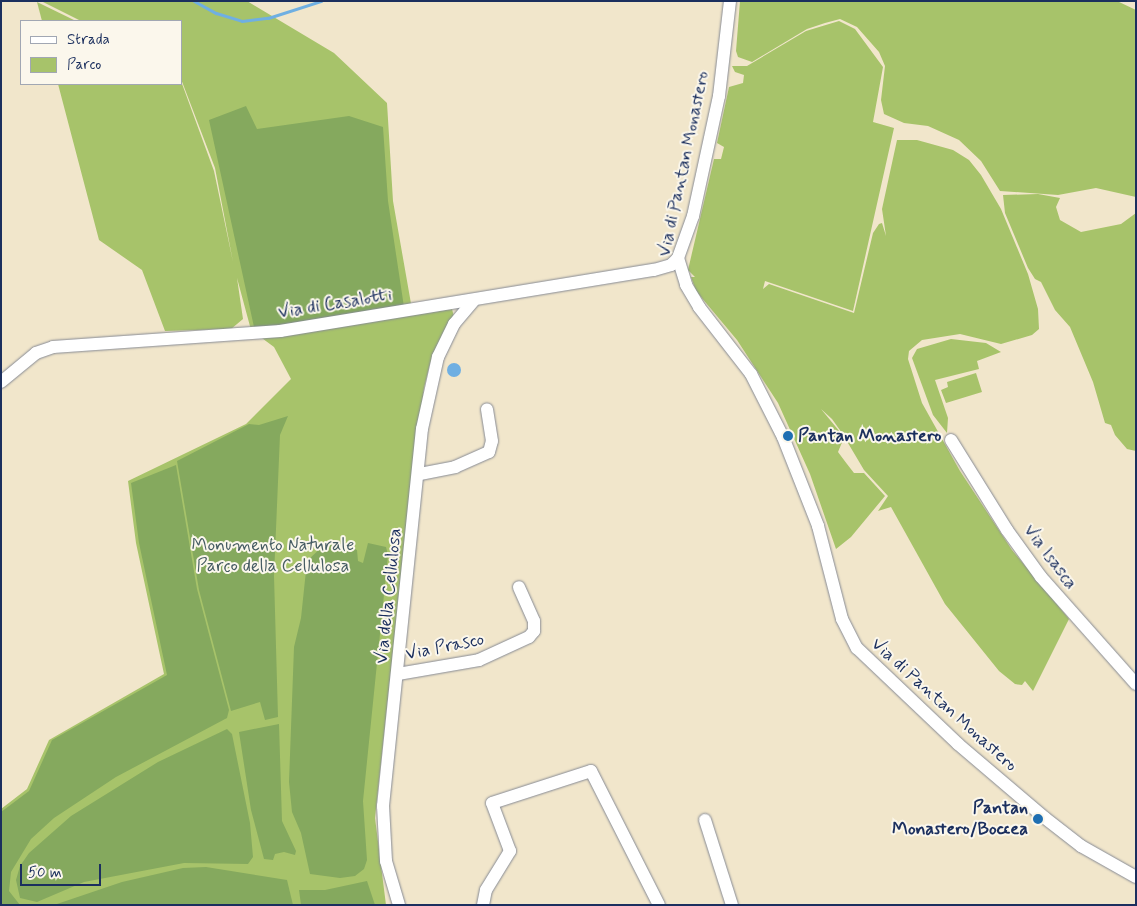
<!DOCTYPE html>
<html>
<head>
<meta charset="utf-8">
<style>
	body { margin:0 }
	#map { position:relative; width:1137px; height:906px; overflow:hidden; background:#f1e6cb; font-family:Mynerve,sans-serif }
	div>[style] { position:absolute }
	.green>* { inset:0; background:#a7c36a }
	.forest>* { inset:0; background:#85a95e }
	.water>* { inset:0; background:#6fafe2 }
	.round { border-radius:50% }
	.stream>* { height:3px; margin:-1.5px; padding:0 1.5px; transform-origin:1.5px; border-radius:1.5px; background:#6fafe2 }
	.roads { filter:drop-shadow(0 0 1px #868a94) drop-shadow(0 0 1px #868a94) }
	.minor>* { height:12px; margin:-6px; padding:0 6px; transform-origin:6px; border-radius:6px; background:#fff }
	.dots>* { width:14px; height:14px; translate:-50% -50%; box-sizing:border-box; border:2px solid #fbf7ec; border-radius:50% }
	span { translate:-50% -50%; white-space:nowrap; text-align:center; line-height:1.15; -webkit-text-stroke:4px #fbf7ec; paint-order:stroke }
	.street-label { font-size:18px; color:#1b2f5e }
	.poi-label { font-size:18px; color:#1b2f5e; font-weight:700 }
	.left { translate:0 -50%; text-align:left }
	.right { translate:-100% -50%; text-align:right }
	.park-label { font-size:18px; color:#455b62 }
	.frame { position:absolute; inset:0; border:2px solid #1b2f5e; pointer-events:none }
	.legend { position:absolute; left:20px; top:20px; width:162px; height:65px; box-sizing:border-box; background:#fbf7ec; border:1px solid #a1a7b3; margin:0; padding:6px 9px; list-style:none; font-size:15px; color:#1b2f5e }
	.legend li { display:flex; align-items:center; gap:10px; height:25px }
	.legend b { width:25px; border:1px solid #a1a7b3 }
	.scale { position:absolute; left:20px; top:864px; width:81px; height:22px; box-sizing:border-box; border:2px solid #1b2f5e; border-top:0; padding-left:6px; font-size:15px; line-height:18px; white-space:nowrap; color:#1b2f5e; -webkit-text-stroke:4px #fbf7ec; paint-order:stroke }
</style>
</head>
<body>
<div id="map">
	<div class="green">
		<i style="clip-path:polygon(41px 1px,247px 1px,334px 53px,387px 103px,393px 201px,413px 315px,452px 309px,454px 317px,430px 364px,424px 388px,399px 597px,375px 818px,386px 905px,1px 905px,1px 809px,27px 789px,49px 740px,164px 674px,136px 543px,128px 481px,246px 424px,291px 379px,274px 347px,251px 330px,237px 278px,243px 319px,231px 329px,165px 331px,142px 270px,99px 240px,58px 84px,181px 81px,214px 171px,233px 262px,215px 168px,181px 79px,181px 21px,81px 21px)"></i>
		<i style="clip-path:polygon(740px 1px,1117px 1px,1136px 10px,1136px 197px,1096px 188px,1058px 195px,1000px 191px,981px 161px,959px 140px,928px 126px,904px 123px,884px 114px,881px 100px,885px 66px,879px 52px,857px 27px,840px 19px,825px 23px,807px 29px,752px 62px,738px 57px,736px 51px)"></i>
		<i style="clip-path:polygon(37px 2px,76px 21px,42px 21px)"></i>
		<i style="clip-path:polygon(839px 21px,855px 29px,883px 67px,873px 122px,894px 128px,853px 311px,765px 281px,763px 289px,769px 284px,854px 313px,873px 233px,879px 224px,882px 223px,886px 236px,882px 209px,897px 140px,917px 140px,953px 150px,969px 160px,981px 175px,1001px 209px,1028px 274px,1038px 309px,1039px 329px,1032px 335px,1001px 344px,960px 334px,922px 340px,909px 351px,908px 359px,922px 403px,960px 471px,1012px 550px,1069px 619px,1033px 691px,1025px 681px,1022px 685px,1015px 684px,999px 671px,945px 604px,891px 507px,878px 511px,888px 496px,864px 470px,842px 433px,832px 419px,821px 409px,840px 432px,843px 440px,838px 452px,847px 464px,854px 473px,864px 473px,885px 496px,851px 537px,836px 549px,810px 474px,778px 403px,737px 340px,696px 291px,691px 277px,695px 277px,688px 270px,714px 159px,721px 159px,724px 147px,717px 143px,729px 87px,743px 83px,744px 75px,735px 72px,732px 66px,747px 66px,806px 31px)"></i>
		<i style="clip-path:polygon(1038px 194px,1060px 198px,1056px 207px,1060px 220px,1081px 232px,1121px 224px,1136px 213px,1136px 451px,1127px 449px,1115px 435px,1111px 425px,1105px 423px,1093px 382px,1070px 327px,1055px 310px,1041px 282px,1035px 279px,1028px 268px,1005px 213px,1003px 195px)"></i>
		<i style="clip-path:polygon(951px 339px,986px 343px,1001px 352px,977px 361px,979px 369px,935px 380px,948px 418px,947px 433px,933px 415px,912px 358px,917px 349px)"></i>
		<i style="clip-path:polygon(976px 373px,982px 392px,946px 403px,941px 390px,948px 387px,947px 382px)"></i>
	</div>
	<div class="forest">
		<i style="clip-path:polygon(246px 106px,257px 129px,349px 116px,383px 127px,388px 201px,404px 307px,269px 328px,254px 327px,209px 120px)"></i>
		<i style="clip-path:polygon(288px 416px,280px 435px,274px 576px,278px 717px,265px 720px,260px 702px,231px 711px,199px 590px,177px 461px,249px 424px,259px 425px)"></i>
		<i style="clip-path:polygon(176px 465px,197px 589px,229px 710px,227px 718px,116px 777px,54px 818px,31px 839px,11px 872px,9px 891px,20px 905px,1px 905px,1px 812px,29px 791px,52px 740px,167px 675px,139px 543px,131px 483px)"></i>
		<i style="clip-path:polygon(326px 543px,339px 543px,357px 550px,358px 561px,363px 563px,368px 543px,386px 547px,388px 555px,363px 801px,367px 860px,364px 869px,355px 876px,340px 878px,310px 874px,301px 833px,292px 812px,289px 782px,294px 647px,301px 618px,307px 561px)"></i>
		<i style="clip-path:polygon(279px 724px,282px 821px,296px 851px,295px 855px,284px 852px,275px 854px,273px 860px,264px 859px,251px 810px,239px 732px)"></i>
		<i style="clip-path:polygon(227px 729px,232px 734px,250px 823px,253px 857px,248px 864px,184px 863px,84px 882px,37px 902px,20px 898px,16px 880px,20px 866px,29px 853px,71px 816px,158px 762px)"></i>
		<i style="clip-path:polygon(206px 867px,287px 880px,293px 905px,54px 905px,122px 882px,183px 868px)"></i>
		<i style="clip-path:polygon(367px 881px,375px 905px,301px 905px,299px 890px,325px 890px)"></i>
	</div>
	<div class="water">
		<i class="round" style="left:447px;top:363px;width:14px;height:14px"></i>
	</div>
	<div class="stream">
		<i style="left:194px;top:1px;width:25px;rotate:29deg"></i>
		<i style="left:216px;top:13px;width:27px;rotate:17deg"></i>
		<i style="left:242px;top:21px;width:26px;rotate:-7deg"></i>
		<i style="left:268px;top:18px;width:56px;rotate:-17.8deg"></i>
	</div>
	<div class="roads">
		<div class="minor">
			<i style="left:730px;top:1px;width:96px;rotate:96.6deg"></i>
			<i style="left:719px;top:96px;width:123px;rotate:102.2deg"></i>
			<i style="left:693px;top:216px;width:45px;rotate:109.7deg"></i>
			<i style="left:678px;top:258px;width:28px;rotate:73deg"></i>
			<i style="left:686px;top:285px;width:26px;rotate:59deg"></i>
			<i style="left:699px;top:307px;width:85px;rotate:52.2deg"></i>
			<i style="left:751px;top:374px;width:71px;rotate:63.1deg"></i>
			<i style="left:783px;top:437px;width:96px;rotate:68.5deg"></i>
			<i style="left:818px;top:526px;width:96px;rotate:75.5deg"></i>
			<i style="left:842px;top:619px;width:33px;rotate:63deg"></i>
			<i style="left:857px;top:648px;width:139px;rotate:43.5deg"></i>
			<i style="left:958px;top:744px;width:114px;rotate:40.4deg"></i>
			<i style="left:1045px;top:818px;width:46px;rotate:37.9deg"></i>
			<i style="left:1081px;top:846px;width:63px;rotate:29.4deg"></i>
			<i style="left:1px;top:382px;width:45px;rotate:-39.6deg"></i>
			<i style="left:36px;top:353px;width:18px;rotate:-19deg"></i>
			<i style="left:53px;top:347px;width:228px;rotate:-4deg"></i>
			<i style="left:280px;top:331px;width:379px;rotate:-9.3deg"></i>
			<i style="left:654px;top:270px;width:18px;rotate:-16deg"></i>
			<i style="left:671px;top:265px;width:10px;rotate:-45deg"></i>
			<i style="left:951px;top:440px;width:106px;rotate:58.1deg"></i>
			<i style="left:1007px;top:530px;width:58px;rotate:54.1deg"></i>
			<i style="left:1041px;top:577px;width:143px;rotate:48.4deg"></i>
			<i style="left:420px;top:474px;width:36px;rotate:-11deg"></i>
			<i style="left:455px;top:467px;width:37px;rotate:-24deg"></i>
			<i style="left:489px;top:452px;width:11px;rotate:-75deg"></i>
			<i style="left:492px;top:441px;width:32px;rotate:-99deg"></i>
			<i style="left:398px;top:674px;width:82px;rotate:-9.8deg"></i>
			<i style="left:479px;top:660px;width:55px;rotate:-24.7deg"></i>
			<i style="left:529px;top:637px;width:8px;rotate:-50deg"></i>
			<i style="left:534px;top:631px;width:10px;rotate:-90deg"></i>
			<i style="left:534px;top:621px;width:37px;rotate:-114deg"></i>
			<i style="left:705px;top:820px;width:89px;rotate:72.4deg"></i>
			<i style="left:399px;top:905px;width:46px;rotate:-106.5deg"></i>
			<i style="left:386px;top:861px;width:55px;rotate:-93.1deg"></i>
			<i style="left:383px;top:806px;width:379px;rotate:-84.1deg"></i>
			<i style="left:422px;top:429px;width:74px;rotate:-77.5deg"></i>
			<i style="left:438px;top:357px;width:37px;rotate:-64deg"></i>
			<i style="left:454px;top:324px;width:30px;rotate:-50deg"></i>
			<i style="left:483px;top:905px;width:15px;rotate:-79deg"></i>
			<i style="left:486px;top:890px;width:46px;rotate:-58.4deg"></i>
			<i style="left:510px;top:851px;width:51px;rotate:-110.6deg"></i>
			<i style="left:492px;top:803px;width:104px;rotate:-17.9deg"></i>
			<i style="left:591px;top:771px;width:150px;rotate:63.1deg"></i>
		</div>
	</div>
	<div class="dots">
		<i style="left:788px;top:436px;background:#1f6fb2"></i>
		<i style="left:1038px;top:819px;background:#1f6fb2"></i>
	</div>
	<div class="street-label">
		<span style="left:684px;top:164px;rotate:-78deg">Via di Pantan Monastero</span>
		<span style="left:335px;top:304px;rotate:-9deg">Via di Casalotti</span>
		<span style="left:1050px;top:557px;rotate:53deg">Via Isasca</span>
		<span style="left:389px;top:596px;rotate:-84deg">Via della Cellulosa</span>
		<span style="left:445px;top:647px;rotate:-11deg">Via Prasco</span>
		<span style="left:944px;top:705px;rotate:42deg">Via di Pantan Monastero</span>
	</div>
	<div class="poi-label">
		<span class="left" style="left:798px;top:436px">Pantan Monastero</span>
		<span class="right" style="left:1028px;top:819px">Pantan<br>Monastero/Boccea</span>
	</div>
	<div class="park-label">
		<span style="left:273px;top:556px">Monumento Naturale<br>Parco della Cellulosa</span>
	</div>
	<div class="frame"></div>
	<ul class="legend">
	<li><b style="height:6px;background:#fff"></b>Strada</li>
	<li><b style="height:14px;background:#a7c36a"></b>Parco</li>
	</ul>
	<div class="scale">50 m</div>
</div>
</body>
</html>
